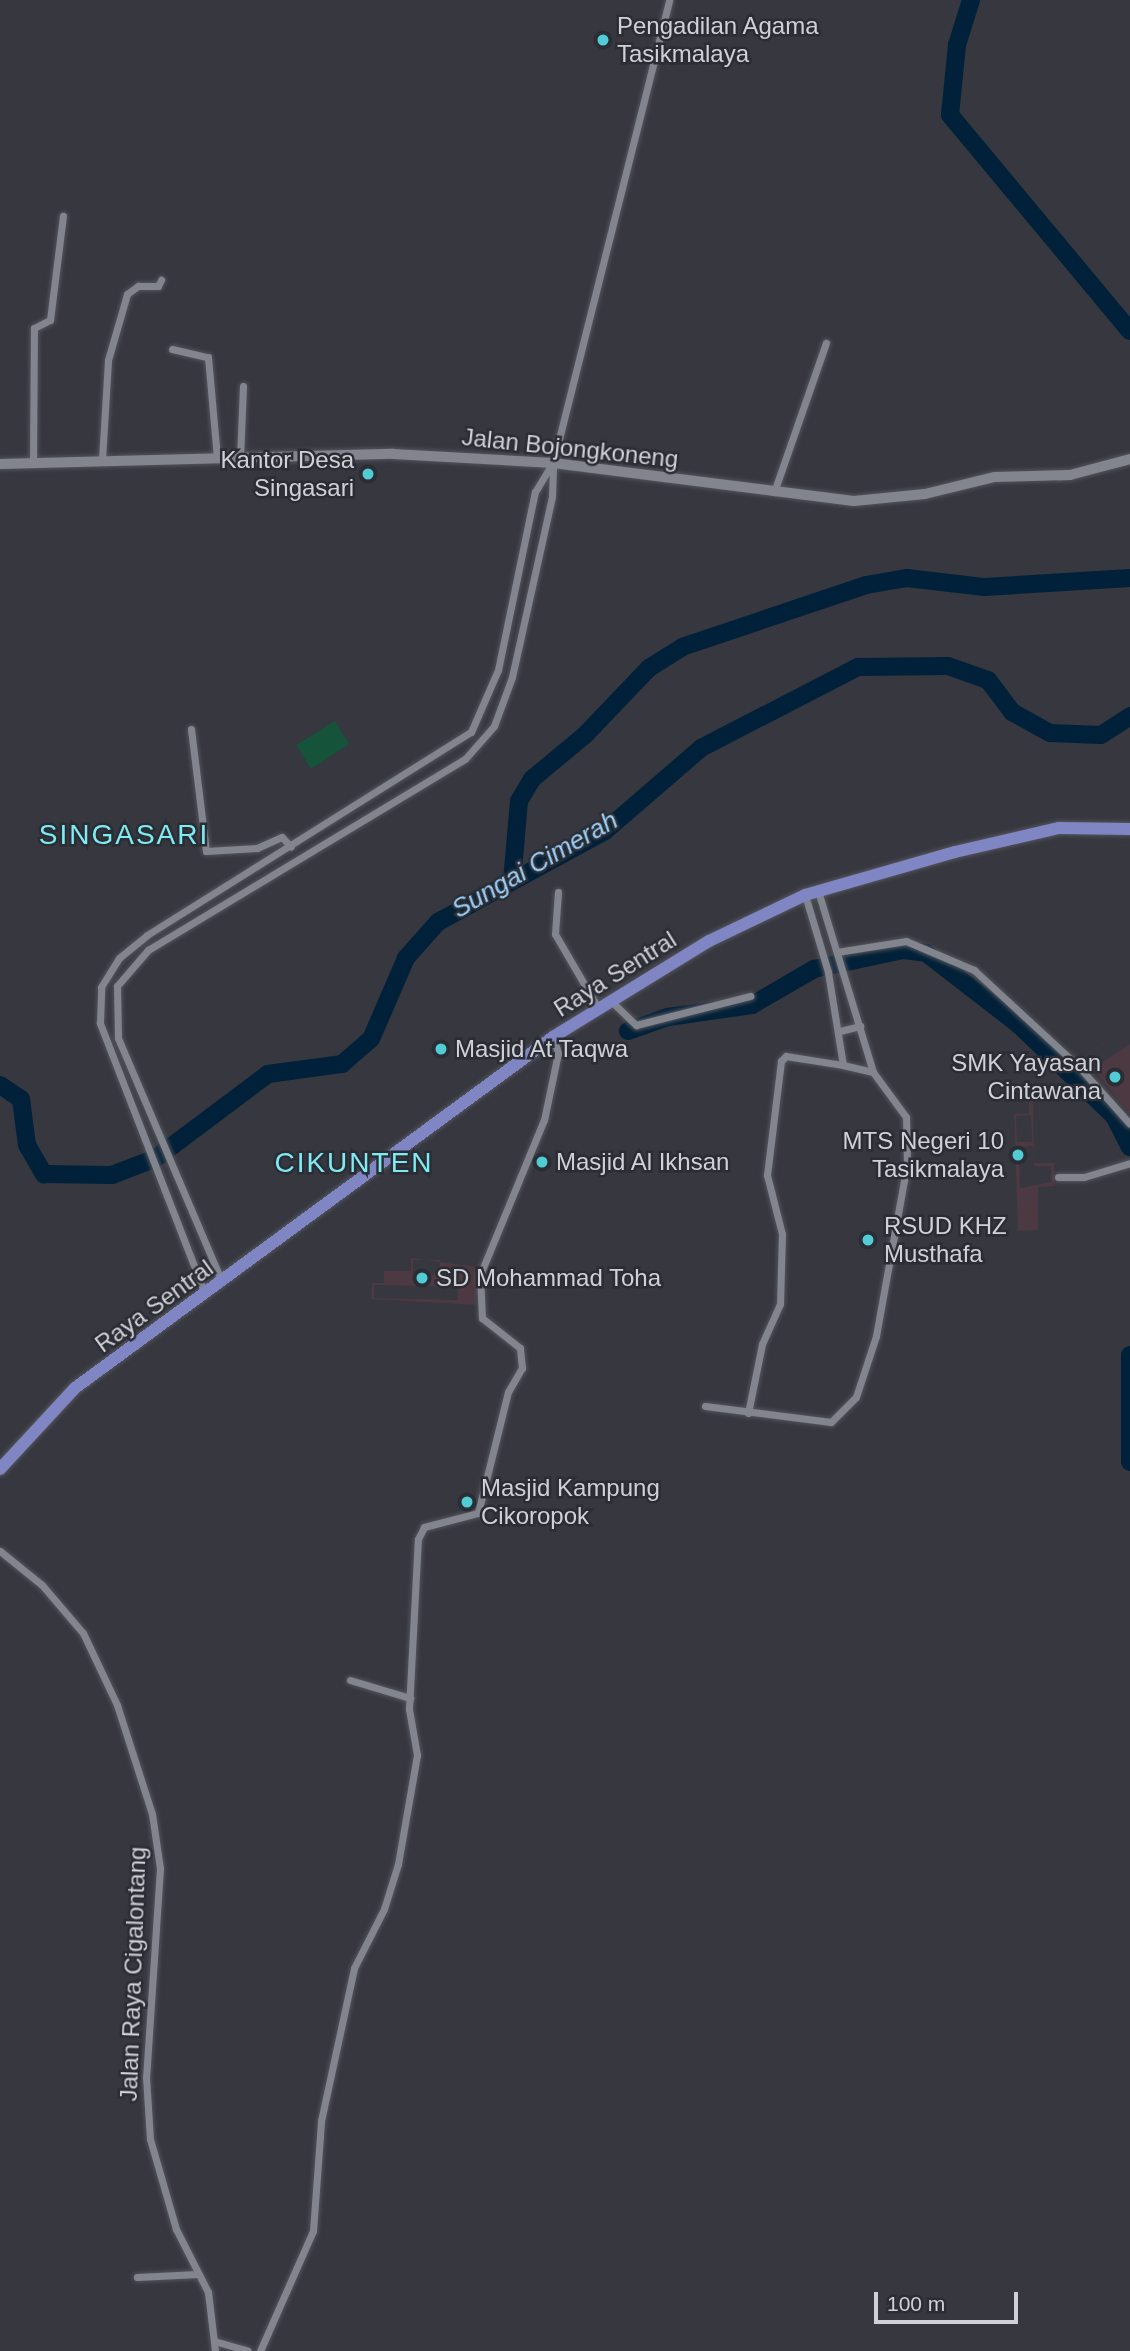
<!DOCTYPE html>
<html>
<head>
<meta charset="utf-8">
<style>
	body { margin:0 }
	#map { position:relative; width:1130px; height:2351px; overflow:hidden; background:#36373f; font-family:Arial,sans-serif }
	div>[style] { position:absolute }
	.education>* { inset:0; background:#4c3942 }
	.green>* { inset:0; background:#15533b }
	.river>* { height:18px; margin:-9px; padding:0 9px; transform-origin:9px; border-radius:9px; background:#002139 }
	.roads { filter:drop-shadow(0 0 2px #53545b) drop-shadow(0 0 2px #53545b) }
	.street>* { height:7px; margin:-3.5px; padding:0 3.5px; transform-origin:3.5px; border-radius:3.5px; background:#82858e }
	.secondary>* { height:10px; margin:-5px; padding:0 5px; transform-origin:5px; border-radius:5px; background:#82858e }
	.primary>* { height:12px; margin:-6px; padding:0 6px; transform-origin:6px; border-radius:6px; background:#8085c3 }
	.dots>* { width:19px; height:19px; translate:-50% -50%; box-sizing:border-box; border:4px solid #2b2d35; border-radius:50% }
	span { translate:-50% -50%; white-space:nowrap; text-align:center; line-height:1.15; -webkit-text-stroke:5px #2b2d35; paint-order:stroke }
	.poi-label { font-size:24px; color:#d0d1d7 }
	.left { translate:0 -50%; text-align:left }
	.right { translate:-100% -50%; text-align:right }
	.street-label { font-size:24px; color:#d0d1d7 }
	.water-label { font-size:26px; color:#9cd0f8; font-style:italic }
	.quarter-label { font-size:28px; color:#7feaf1; letter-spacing:2px }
	.scale { position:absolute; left:874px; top:2292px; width:144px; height:32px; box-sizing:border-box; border:4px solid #d0d1d7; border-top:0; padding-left:9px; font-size:21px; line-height:24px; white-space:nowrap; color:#d0d1d7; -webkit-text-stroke:5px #2b2d35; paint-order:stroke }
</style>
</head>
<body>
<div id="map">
	<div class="education">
		<i style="clip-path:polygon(1130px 1024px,1087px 1055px,1095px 1067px,1130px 1044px,1130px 1114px,1083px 1057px)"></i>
		<i style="clip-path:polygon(evenodd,1013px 1083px,1033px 1083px,1034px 1163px,1054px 1163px,1055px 1186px,1038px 1187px,1038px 1230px,1018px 1231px,1013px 1083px,1014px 1086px,1029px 1086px,1029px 1114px,1014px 1113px,1014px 1086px,1013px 1083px,1031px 1115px,1032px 1142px,1017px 1142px,1016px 1116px,1031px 1115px,1013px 1083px,1033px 1146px,1034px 1166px,1051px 1166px,1051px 1182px,1020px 1188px,1019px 1147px,1033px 1146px)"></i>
		<i style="clip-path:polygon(evenodd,411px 1258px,477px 1267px,475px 1305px,371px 1299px,372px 1283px,384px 1283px,384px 1271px,411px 1271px,411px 1258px,413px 1260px,440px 1260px,440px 1275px,413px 1274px,413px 1260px,411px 1258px,374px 1285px,458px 1287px,458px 1300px,374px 1298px,374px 1285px)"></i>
	</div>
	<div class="green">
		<i style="clip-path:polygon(335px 721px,349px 744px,311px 769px,296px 745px)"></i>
	</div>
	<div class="river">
		<i style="left:971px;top:0;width:47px;rotate:107.3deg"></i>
		<i style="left:957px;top:45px;width:70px;rotate:95.7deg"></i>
		<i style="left:950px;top:115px;width:281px;rotate:50.2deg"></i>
		<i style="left:512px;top:881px;width:80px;rotate:-85deg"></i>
		<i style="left:519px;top:801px;width:26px;rotate:-59deg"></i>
		<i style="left:532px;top:779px;width:69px;rotate:-39.7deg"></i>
		<i style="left:585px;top:735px;width:93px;rotate:-46.3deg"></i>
		<i style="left:649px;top:668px;width:39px;rotate:-32deg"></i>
		<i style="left:682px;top:647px;width:194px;rotate:-18.6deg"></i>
		<i style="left:866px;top:585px;width:42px;rotate:-9.7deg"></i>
		<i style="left:907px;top:578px;width:78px;rotate:6.7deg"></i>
		<i style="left:984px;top:587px;width:146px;rotate:-3.5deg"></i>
		<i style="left:628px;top:1031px;width:42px;rotate:-19.3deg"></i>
		<i style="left:668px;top:1017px;width:85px;rotate:-8.1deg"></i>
		<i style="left:752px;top:1005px;width:72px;rotate:-30.1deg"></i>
		<i style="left:814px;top:969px;width:91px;rotate:-12.1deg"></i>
		<i style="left:903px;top:950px;width:23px;rotate:7deg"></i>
		<i style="left:926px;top:953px;width:116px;rotate:37.7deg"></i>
		<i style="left:1018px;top:1024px;width:133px;rotate:43.8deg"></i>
		<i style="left:1114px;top:1116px;width:35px;rotate:63deg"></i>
		<i style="left:0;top:1085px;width:25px;rotate:34deg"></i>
		<i style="left:21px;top:1099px;width:46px;rotate:82.6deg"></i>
		<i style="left:27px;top:1145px;width:34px;rotate:60deg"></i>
		<i style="left:44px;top:1174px;width:68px;rotate:0.8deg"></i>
		<i style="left:112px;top:1175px;width:47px;rotate:-21.1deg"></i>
		<i style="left:156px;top:1158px;width:140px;rotate:-36.9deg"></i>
		<i style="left:268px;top:1074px;width:75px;rotate:-7.7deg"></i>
		<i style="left:342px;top:1064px;width:38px;rotate:-41deg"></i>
		<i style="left:371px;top:1039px;width:88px;rotate:-66.6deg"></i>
		<i style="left:406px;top:958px;width:48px;rotate:-48.4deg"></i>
		<i style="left:438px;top:922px;width:190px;rotate:-28.6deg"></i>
		<i style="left:605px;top:831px;width:127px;rotate:-40.8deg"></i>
		<i style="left:701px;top:748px;width:177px;rotate:-27.3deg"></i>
		<i style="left:858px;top:667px;width:90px;rotate:-0.6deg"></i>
		<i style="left:948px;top:666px;width:42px;rotate:19.3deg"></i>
		<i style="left:988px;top:680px;width:40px;rotate:53deg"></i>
		<i style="left:1012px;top:712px;width:43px;rotate:28.9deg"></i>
		<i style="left:1050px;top:733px;width:51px;rotate:2.2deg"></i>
		<i style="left:1101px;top:735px;width:35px;rotate:-33deg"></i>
		<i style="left:1130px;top:1355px;width:107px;rotate:90deg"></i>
	</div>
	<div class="roads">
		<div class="street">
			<i style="left:172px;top:349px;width:37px;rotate:13deg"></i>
			<i style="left:208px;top:357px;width:101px;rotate:84.9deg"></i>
			<i style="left:240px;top:458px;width:72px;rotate:-87.6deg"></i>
			<i style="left:102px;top:459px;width:99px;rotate:-86.5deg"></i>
			<i style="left:108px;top:360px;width:69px;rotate:-73.9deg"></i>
			<i style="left:127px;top:294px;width:14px;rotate:-36deg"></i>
			<i style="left:138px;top:286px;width:20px"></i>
			<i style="left:158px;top:286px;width:7px;rotate:-63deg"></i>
			<i style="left:33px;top:464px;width:136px;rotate:-89.6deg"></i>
			<i style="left:34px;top:328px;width:18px;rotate:-27deg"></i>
			<i style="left:50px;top:320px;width:105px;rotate:-82.9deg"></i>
			<i style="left:774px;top:492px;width:158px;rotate:-70.8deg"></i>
			<i style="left:191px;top:729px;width:123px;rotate:83deg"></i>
			<i style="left:206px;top:851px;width:51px;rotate:-3.4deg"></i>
			<i style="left:257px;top:848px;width:27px;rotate:-24deg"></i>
			<i style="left:282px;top:837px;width:13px;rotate:48deg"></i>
			<i style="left:818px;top:891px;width:189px;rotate:73.1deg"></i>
			<i style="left:558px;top:892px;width:42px;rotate:94.1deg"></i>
			<i style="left:555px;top:934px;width:86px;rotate:59.8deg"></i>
			<i style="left:837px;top:952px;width:70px;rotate:-9.1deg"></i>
			<i style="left:906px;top:941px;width:74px;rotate:23.1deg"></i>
			<i style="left:974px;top:970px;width:143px;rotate:42.7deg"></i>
			<i style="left:1079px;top:1067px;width:76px;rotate:48.2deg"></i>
			<i style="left:611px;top:1001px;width:35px;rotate:44deg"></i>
			<i style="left:636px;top:1025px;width:118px;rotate:-14.3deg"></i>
			<i style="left:840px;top:1031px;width:21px;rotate:-14deg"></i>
			<i style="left:1058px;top:1177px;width:26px"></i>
			<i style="left:1084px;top:1177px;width:48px;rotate:-16.9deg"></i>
			<i style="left:222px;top:1282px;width:265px;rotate:-113.1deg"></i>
			<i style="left:118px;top:1038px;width:52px;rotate:-91.1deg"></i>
			<i style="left:117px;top:986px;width:48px;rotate:-49.3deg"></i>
			<i style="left:148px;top:950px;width:370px;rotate:-31.1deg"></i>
			<i style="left:465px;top:759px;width:44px;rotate:-48.7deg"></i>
			<i style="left:494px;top:726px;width:52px;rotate:-69.8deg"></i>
			<i style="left:512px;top:677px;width:185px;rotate:-77.5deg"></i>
			<i style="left:552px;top:496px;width:33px;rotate:-88deg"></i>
			<i style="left:553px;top:463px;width:477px;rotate:-75.9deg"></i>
			<i style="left:205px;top:1294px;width:291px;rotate:-111.2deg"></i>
			<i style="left:100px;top:1023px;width:36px;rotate:-88deg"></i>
			<i style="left:101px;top:987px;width:34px;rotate:-58deg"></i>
			<i style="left:119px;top:958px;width:36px;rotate:-39deg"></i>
			<i style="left:147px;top:935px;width:382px;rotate:-32.1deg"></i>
			<i style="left:471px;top:732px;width:68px;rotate:-66.5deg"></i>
			<i style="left:498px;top:670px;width:182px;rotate:-78.3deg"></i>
			<i style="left:535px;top:492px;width:33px;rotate:-59deg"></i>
			<i style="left:705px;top:1406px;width:127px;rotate:7.2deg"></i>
			<i style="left:831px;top:1422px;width:35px;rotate:-45deg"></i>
			<i style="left:856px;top:1397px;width:64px;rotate:-71.8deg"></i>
			<i style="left:876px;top:1336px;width:176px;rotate:-79.8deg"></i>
			<i style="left:907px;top:1163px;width:46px;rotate:-91.2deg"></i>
			<i style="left:906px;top:1117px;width:56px;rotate:-126.3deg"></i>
			<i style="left:873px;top:1072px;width:31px;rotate:-167deg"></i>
			<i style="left:843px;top:1065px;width:94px;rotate:-99.2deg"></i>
			<i style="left:828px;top:972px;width:80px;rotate:-106.6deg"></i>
			<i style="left:748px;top:1413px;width:70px;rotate:-78.5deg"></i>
			<i style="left:762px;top:1344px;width:44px;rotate:-65.8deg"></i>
			<i style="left:780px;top:1304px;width:70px;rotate:-88.4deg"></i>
			<i style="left:782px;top:1234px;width:61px;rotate:-104.3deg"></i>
			<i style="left:767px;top:1175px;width:115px;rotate:-83deg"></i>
			<i style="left:781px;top:1061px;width:7px;rotate:-45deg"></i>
			<i style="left:786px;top:1056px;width:58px;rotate:9deg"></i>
			<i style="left:0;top:1551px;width:54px;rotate:39deg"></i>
			<i style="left:42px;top:1585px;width:63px;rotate:49.5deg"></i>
			<i style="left:83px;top:1633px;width:80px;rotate:64.7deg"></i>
			<i style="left:117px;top:1705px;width:114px;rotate:72.2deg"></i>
			<i style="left:152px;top:1814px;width:55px;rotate:81.6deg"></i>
			<i style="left:160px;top:1868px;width:209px;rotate:93.8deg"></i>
			<i style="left:146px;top:2077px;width:62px;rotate:86.3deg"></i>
			<i style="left:150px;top:2139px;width:94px;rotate:73.9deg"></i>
			<i style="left:176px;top:2229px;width:71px;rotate:63.1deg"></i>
			<i style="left:208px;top:2292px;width:59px;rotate:83.2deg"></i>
			<i style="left:350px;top:1680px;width:63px;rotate:16.7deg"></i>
			<i style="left:137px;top:2277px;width:61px;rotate:-2.8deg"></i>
			<i style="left:214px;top:2341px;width:35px;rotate:16deg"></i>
			<i style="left:260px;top:2351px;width:131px;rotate:-66.2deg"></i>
			<i style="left:313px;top:2231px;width:110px;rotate:-85.8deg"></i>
			<i style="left:321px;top:2121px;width:157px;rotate:-77.8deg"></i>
			<i style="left:354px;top:1968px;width:66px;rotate:-63deg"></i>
			<i style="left:384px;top:1909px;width:47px;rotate:-72.7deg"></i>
			<i style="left:398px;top:1864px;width:111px;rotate:-80.1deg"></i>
			<i style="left:417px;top:1755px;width:47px;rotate:-99.9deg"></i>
			<i style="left:409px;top:1709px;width:170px;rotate:-87deg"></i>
			<i style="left:418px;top:1539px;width:13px;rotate:-63deg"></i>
			<i style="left:424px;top:1527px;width:56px;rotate:-14.5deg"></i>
			<i style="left:478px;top:1513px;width:125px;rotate:-76.1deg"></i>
			<i style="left:508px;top:1392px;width:28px;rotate:-60deg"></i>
			<i style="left:522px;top:1368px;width:20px;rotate:-96deg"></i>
			<i style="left:520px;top:1348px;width:48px;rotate:-141.7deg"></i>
			<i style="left:482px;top:1318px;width:43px;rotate:-92.7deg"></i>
			<i style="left:480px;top:1275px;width:168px;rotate:-67.6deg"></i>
			<i style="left:544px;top:1120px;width:68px;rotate:-78.2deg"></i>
			<i style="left:558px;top:1053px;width:17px;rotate:-107deg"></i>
		</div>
		<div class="secondary">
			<i style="left:0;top:464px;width:393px;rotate:-1.5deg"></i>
			<i style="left:393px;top:454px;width:160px;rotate:3.2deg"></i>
			<i style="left:553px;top:463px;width:303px;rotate:7.2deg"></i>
			<i style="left:854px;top:501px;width:71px;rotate:-5.6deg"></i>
			<i style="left:925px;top:494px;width:72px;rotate:-13.7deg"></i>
			<i style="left:995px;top:477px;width:75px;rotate:-1.5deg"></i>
			<i style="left:1070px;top:475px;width:62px;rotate:-14.9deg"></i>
		</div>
		<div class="primary">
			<i style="left:0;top:1469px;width:110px;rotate:-47.2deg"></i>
			<i style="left:75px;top:1388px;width:593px;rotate:-36.29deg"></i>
			<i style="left:553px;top:1037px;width:183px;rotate:-31.6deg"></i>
			<i style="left:709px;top:941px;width:106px;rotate:-25.6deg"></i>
			<i style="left:805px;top:895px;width:156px;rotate:-16deg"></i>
			<i style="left:955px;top:852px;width:107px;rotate:-13deg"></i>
			<i style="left:1059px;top:828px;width:71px;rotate:0.8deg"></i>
		</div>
	</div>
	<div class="dots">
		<i style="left:603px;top:40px;background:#51ccd4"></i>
		<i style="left:368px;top:474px;background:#51ccd4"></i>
		<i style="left:441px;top:1049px;background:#51ccd4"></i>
		<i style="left:1115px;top:1077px;background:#51ccd4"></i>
		<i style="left:1018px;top:1155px;background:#51ccd4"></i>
		<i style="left:542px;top:1162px;background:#51ccd4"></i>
		<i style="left:868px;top:1240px;background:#51ccd4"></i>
		<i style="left:422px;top:1278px;background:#51ccd4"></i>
		<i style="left:467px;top:1502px;background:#51ccd4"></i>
	</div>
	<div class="poi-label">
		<span class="left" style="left:617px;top:40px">Pengadilan Agama<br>Tasikmalaya</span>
		<span class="right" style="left:354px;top:474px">Kantor Desa<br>Singasari</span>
		<span class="left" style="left:455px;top:1049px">Masjid At Taqwa</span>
		<span class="right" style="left:1101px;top:1077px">SMK Yayasan<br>Cintawana</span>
		<span class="right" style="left:1004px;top:1155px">MTS Negeri 10<br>Tasikmalaya</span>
		<span class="left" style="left:556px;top:1162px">Masjid Al Ikhsan</span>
		<span class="left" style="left:884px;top:1240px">RSUD KHZ<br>Musthafa</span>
		<span class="left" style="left:436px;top:1278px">SD Mohammad Toha</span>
		<span class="left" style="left:481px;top:1502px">Masjid Kampung<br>Cikoropok</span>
	</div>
	<div class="street-label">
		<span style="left:570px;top:448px;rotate:6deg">Jalan Bojongkoneng</span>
		<span style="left:615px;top:974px;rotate:-32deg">Raya Sentral</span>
		<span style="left:154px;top:1306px;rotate:-36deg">Raya Sentral</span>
		<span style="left:133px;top:1974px;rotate:-88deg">Jalan Raya Cigalontang</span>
	</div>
	<div class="water-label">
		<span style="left:535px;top:865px;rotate:-30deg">Sungai Cimerah</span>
	</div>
	<div class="quarter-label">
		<span style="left:124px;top:835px">SINGASARI</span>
		<span style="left:354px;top:1163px">CIKUNTEN</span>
	</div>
	<div class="scale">100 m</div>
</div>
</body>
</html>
